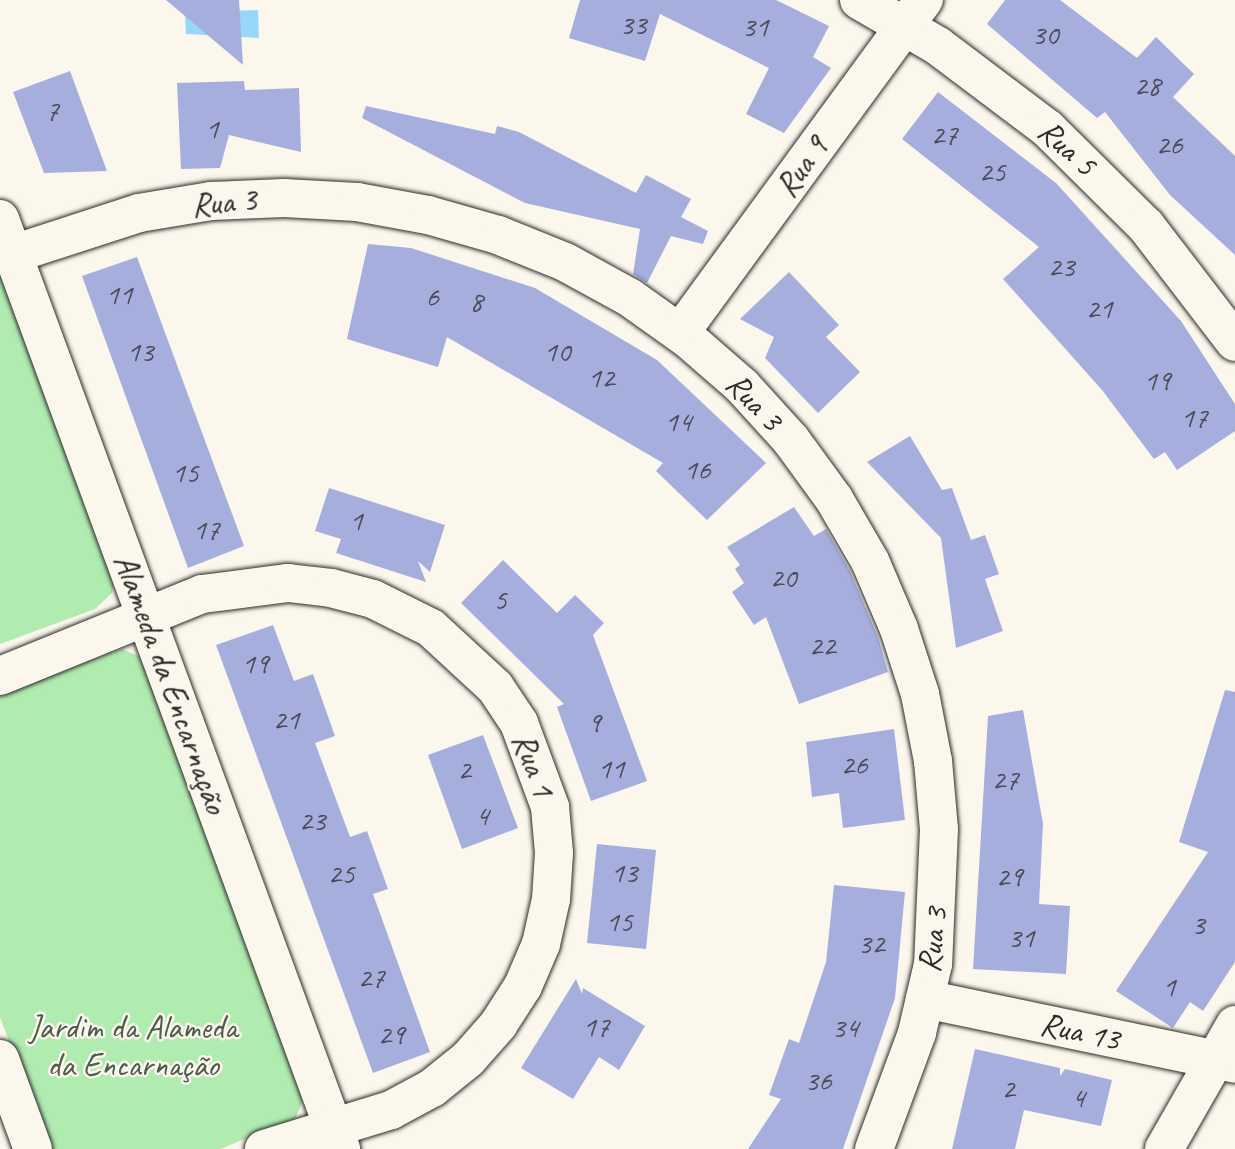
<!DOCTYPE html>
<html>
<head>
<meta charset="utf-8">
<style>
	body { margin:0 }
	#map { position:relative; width:1235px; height:1149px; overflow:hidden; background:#fbf7ec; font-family:Caveat,sans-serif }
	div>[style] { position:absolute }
	.green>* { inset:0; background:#b0ebb0 }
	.water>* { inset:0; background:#97d8f8 }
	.building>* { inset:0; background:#a6aede }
	.roads { filter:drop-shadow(0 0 2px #2b2b2b) drop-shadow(0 0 2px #2b2b2b) }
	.minor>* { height:38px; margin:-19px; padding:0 19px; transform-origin:19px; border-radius:19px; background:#fbf7ec }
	span { translate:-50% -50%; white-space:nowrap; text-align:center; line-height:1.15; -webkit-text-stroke:5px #fbf7ec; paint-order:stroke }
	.number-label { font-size:30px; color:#4a4c58 }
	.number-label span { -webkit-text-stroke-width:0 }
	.street-label { font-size:33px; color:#2b2b2b }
	.park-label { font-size:33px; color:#4c5b4c }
</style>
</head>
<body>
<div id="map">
	<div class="green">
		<i style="clip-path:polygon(0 262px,114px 582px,112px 593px,95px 609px,0 644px)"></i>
		<i style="clip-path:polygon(122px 649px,143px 658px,304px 1098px,295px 1119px,220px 1149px,49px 1149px,0 1017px,0 692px)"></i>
	</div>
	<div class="water">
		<i style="clip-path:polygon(258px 10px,259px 38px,186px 34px,185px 13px)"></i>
	</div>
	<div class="building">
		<i style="clip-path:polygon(166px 0,239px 0,243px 65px)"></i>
		<i style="clip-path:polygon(580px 0,776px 0,829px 26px,813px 57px,831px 68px,784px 133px,746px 114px,769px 68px,660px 14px,645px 61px,569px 38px)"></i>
		<i style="clip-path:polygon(1005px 0,1060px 0,1137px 58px,1156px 37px,1194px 74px,1173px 97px,1235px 156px,1235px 255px,1170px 195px,1105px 112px,1097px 118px,987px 24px)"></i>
		<i style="clip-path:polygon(70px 71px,91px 128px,107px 171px,44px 173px,13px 92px)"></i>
		<i style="clip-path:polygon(244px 81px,245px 90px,299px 88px,301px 152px,229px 135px,220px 168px,181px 169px,177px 83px)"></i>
		<i style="clip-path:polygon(938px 92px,1056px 183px,1181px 321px,1235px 404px,1235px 431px,1177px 470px,1165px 452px,1154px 459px,1102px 390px,1003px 279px,1039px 247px,902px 139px)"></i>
		<i style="clip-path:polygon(366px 106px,495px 134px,497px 126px,519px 132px,636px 193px,646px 175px,691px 199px,681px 217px,708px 231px,703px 244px,671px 236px,647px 283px,633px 274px,640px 229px,525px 203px,362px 118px)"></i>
		<i style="clip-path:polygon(368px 244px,411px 248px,535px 288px,657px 360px,766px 463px,707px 520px,656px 471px,663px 463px,447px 337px,438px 367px,347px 339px)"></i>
		<i style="clip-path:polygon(137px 257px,244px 546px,188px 568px,82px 276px)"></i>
		<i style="clip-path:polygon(789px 272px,839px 325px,826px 337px,860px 372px,818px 413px,765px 358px,774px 337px,740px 319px)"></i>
		<i style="clip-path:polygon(910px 436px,942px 490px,952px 488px,971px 540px,985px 535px,999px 574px,985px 579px,1003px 631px,956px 648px,941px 538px,867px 462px)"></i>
		<i style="clip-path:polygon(329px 488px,445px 525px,430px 572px,418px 561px,426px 582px,336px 553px,341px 539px,315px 531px)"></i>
		<i style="clip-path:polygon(794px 507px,814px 536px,826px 529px,850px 571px,878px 637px,888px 672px,799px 704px,766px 617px,754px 625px,732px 592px,744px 583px,735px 569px,740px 565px,727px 547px)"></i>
		<i style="clip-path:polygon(503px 560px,557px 613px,575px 595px,604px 623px,593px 635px,647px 781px,591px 801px,557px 707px,564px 704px,461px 603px)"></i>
		<i style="clip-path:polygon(273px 625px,294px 681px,313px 674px,335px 736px,315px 743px,350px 837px,367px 831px,388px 889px,373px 894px,430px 1052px,373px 1073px,216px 645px)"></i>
		<i style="clip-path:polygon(1225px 690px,1235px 692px,1235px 962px,1203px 1011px,1190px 1002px,1173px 1028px,1116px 991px,1208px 852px,1179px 842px)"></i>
		<i style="clip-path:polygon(1023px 710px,1043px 824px,1039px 904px,1070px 906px,1066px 974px,973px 969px,988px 716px)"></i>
		<i style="clip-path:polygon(894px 729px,905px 820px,843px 828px,839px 793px,812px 797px,806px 742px)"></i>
		<i style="clip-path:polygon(483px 735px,518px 828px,462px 849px,428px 755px)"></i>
		<i style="clip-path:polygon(597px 844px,656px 850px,646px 949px,587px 943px)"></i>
		<i style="clip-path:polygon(834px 885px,905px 892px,895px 998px,843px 1149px,748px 1149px,781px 1099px,769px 1095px,789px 1039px,799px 1043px,826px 962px)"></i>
		<i style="clip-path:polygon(576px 979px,582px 994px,583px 988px,645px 1026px,619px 1070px,599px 1057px,573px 1099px,521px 1068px)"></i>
		<i style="clip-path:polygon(975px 1049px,1060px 1068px,1060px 1076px,1065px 1069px,1112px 1080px,1101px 1126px,1024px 1110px,1015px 1149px,952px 1149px)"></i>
	</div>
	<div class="roads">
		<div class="minor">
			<i style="left:859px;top:0;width:91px;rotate:30.2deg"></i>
			<i style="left:938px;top:46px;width:138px;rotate:37deg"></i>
			<i style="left:1048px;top:129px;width:138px;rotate:44.7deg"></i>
			<i style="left:1146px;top:226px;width:146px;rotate:52.5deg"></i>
			<i style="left:0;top:219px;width:991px;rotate:69.86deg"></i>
			<i style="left:13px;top:254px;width:133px;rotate:-18deg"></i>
			<i style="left:139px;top:213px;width:73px;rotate:-9.5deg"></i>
			<i style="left:211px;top:201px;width:73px;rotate:-2.4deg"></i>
			<i style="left:284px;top:198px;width:73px;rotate:3.1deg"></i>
			<i style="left:357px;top:202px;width:72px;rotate:10.4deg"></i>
			<i style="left:428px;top:215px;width:73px;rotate:15.9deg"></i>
			<i style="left:498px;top:235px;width:72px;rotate:21.9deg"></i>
			<i style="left:565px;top:262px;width:73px;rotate:28.7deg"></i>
			<i style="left:629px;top:297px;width:72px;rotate:35.4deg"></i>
			<i style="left:688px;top:339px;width:72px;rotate:41deg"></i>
			<i style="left:742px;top:386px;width:73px;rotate:47.8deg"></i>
			<i style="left:791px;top:440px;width:73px;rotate:53.9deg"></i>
			<i style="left:834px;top:499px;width:72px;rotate:59.9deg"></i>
			<i style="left:870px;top:561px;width:74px;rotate:66.9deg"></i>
			<i style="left:899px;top:629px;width:68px;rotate:72.1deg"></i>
			<i style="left:920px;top:694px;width:68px;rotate:79deg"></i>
			<i style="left:933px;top:761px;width:68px;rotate:85deg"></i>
			<i style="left:939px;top:829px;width:135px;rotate:92.5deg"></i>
			<i style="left:933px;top:964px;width:71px;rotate:103.1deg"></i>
			<i style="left:917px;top:1033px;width:124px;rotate:110.3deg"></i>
			<i style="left:680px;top:333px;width:413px;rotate:-53.8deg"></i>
			<i style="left:0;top:676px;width:218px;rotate:-22.1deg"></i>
			<i style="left:202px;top:594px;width:87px;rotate:-7.3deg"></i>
			<i style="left:288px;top:583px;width:43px;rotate:6.6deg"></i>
			<i style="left:331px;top:588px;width:43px;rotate:14.7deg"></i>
			<i style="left:373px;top:599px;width:65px;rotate:26.6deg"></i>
			<i style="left:431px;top:628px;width:87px;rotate:42.7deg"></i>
			<i style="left:495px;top:687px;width:43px;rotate:56.3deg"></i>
			<i style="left:519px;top:723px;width:90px;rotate:69.7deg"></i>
			<i style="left:550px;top:807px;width:46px;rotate:85deg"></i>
			<i style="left:554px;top:853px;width:46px;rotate:93.7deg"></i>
			<i style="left:551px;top:899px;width:46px;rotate:102.5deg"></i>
			<i style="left:541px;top:944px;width:46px;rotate:113.2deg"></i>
			<i style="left:523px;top:986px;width:46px;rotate:122.7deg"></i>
			<i style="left:498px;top:1025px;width:45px;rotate:131.4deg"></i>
			<i style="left:468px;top:1059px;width:46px;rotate:141.1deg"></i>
			<i style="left:432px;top:1088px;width:47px;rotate:151.8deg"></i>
			<i style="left:391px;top:1110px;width:133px;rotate:162.9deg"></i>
			<i style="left:925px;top:999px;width:317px;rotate:11.8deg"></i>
			<i style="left:0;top:1059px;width:96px;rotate:69.9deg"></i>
			<i style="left:1164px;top:1149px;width:143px;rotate:-60.2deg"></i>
		</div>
	</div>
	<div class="number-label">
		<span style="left:633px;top:24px">33</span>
		<span style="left:755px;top:26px">31</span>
		<span style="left:1045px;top:34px">30</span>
		<span style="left:1147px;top:85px">28</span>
		<span style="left:52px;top:110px">7</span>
		<span style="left:212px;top:128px">1</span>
		<span style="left:944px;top:134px">27</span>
		<span style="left:1169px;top:144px">26</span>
		<span style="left:992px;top:171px">25</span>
		<span style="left:1061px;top:266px">23</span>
		<span style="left:119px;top:294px">11</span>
		<span style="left:432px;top:296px">6</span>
		<span style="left:476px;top:301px">8</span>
		<span style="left:1099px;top:308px">21</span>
		<span style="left:140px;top:351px">13</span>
		<span style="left:557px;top:351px">10</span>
		<span style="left:601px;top:377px">12</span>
		<span style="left:1157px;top:380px">19</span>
		<span style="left:1194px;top:417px">17</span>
		<span style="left:678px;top:421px">14</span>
		<span style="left:697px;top:469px">16</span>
		<span style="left:185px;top:472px">15</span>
		<span style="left:356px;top:520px">1</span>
		<span style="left:206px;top:529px">17</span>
		<span style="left:783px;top:577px">20</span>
		<span style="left:500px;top:599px">5</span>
		<span style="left:822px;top:645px">22</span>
		<span style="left:255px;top:663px">19</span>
		<span style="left:286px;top:719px">21</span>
		<span style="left:594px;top:722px">9</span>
		<span style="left:854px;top:764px">26</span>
		<span style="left:611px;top:768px">11</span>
		<span style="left:464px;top:769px">2</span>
		<span style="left:1005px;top:779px">27</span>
		<span style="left:482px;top:815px">4</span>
		<span style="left:312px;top:820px">23</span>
		<span style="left:624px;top:872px">13</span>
		<span style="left:341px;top:873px">25</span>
		<span style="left:1009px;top:876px">29</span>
		<span style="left:619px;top:921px">15</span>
		<span style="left:1198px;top:924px">3</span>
		<span style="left:1021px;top:937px">31</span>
		<span style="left:871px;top:943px">32</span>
		<span style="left:371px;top:977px">27</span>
		<span style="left:1169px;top:986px">1</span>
		<span style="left:596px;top:1026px">17</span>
		<span style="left:845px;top:1027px">34</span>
		<span style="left:391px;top:1034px">29</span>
		<span style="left:818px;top:1080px">36</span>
		<span style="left:1008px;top:1088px">2</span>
		<span style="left:1078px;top:1097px">4</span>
	</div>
	<div class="street-label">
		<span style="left:1067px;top:148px;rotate:42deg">Rua 5</span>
		<span style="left:802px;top:167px;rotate:-54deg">Rua 9</span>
		<span style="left:224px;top:203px;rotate:-5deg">Rua 3</span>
		<span style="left:754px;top:402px;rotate:46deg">Rua 3</span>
		<span style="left:170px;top:684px;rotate:70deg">Alameda da Encarnação</span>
		<span style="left:533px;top:765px;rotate:70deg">Rua 1</span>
		<span style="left:933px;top:940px;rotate:-83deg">Rua 3</span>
		<span style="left:1080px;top:1032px;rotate:12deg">Rua 13</span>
	</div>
	<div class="park-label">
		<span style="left:133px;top:1047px">Jardim da Alameda<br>da Encarnação</span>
	</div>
</div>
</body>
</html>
